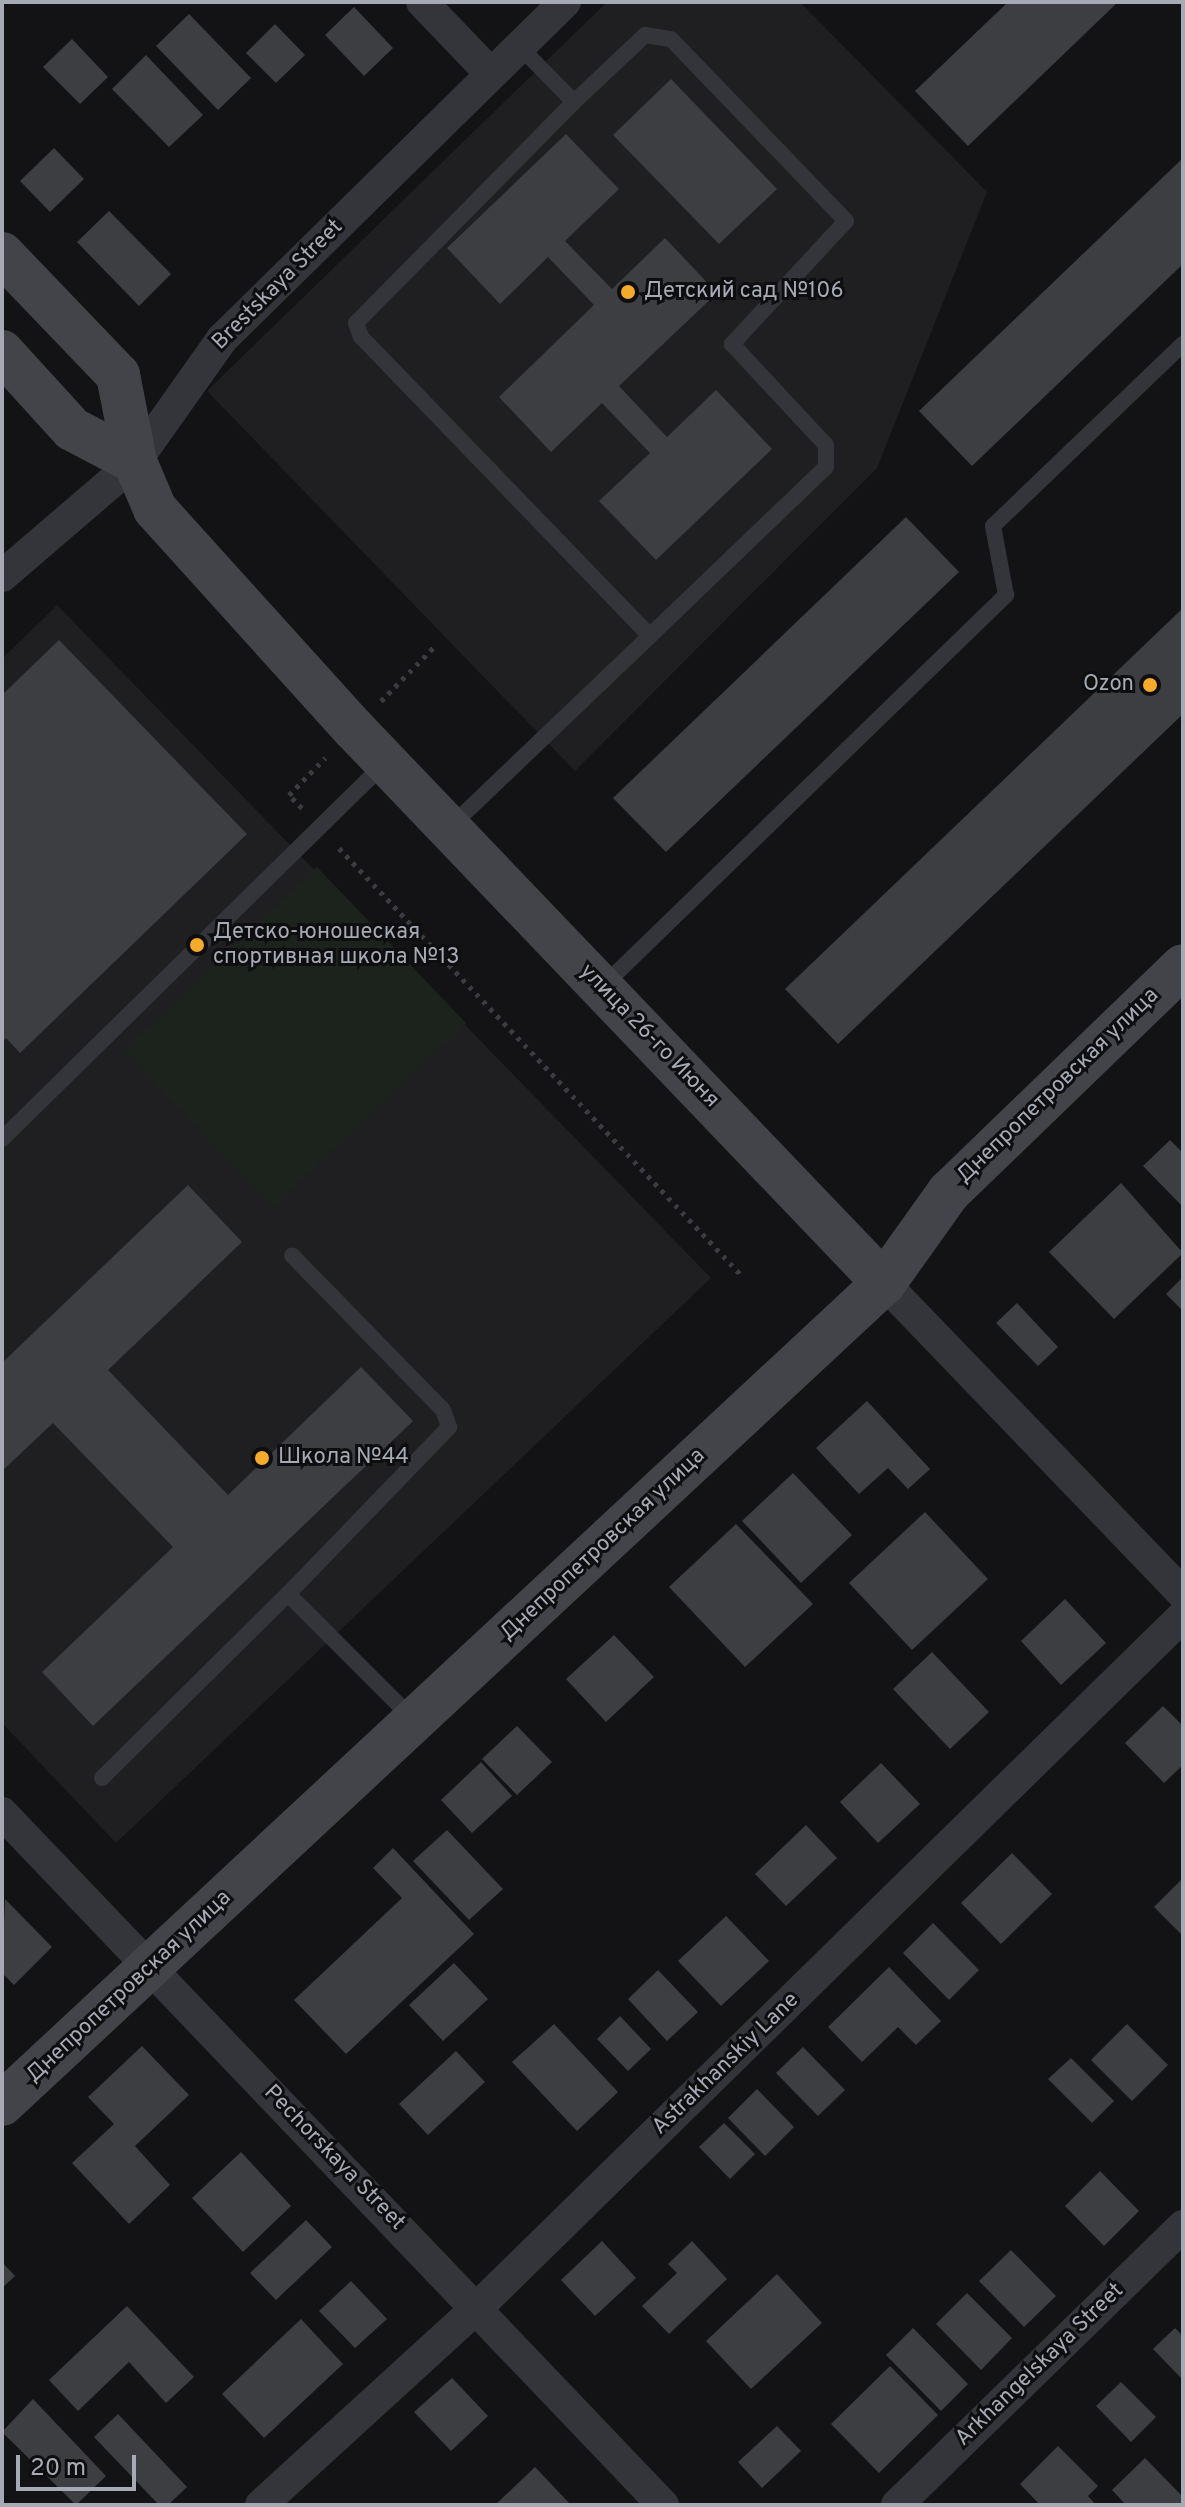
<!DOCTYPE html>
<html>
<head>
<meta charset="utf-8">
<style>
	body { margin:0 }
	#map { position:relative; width:1185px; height:2507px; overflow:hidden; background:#131315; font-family:Overpass,sans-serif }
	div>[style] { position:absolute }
	.built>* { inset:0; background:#1f1f22 }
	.green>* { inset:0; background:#1b231c }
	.building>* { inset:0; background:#3d3e42 }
	.path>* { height:5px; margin-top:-2.5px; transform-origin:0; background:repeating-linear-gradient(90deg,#3a3c41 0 4px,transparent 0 10px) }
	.lane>* { height:16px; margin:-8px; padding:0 8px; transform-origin:8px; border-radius:8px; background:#34353a }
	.street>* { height:32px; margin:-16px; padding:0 16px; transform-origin:16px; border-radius:16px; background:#34353a }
	.secondary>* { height:44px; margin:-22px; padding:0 22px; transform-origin:22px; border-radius:22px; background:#42444a }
	.dots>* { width:22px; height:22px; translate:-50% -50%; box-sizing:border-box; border:4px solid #0e0e10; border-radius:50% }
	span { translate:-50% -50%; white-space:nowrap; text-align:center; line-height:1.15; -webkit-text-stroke:6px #0e0e10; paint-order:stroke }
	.street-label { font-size:22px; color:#a5aab5 }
	.poi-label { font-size:22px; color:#a5aab5 }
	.left { translate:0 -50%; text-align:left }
	.right { translate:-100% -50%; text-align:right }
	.frame { position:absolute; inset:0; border:4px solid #a5aab5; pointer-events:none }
	.scale { position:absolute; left:16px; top:2455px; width:120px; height:36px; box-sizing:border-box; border:4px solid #a5aab5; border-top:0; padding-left:10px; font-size:24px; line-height:28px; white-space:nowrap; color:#a5aab5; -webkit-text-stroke:6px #0e0e10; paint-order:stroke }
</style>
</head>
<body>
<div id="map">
	<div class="built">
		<i style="clip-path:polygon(607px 2px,800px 2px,987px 192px,877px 468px,575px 771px,207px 391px)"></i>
		<i style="clip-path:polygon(57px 605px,711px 1278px,116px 1843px,2px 1723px,2px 659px)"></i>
	</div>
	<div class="green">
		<i style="clip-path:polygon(317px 867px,466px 1023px,273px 1207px,124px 1051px)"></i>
	</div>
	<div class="building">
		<i style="clip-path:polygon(1008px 2px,1118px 2px,968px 146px,915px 91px)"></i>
		<i style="clip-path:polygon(354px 7px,393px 48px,364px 76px,325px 35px)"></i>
		<i style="clip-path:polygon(189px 14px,251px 78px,218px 110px,156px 46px)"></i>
		<i style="clip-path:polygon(275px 24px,305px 55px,276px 83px,246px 53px)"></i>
		<i style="clip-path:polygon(72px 39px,108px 77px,80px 104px,43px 67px)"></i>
		<i style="clip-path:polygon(146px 55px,203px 115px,169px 147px,112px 89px)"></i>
		<i style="clip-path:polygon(671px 79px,777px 189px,719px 244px,613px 135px)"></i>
		<i style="clip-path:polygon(566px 134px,619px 189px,565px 241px,612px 289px,665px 238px,717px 293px,619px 386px,667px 437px,716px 390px,772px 449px,656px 560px,599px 501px,650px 453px,602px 403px,551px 452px,499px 397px,594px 305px,548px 257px,500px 304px,447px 248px)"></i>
		<i style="clip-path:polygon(54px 148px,84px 179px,50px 212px,20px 181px)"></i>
		<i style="clip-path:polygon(1183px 158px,1183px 264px,972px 466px,919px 411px)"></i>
		<i style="clip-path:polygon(109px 211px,171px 274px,139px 306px,77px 242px)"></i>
		<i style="clip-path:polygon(906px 517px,959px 572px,666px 852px,613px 798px)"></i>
		<i style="clip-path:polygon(1183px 608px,1183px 714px,838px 1044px,785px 989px)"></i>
		<i style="clip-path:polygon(59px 640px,247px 834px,20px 1053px,6px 1038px,2px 1043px,2px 695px)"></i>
		<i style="clip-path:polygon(1170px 1140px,1183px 1153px,1181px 1205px,1143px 1166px)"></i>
		<i style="clip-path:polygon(1121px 1183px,1183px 1253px,1114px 1319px,1049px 1252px)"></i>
		<i style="clip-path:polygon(188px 1185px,242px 1242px,108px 1370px,228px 1495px,361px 1367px,413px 1421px,93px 1726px,42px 1672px,173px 1547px,53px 1423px,2px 1471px,2px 1363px)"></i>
		<i style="clip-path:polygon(1183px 1277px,1183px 1311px,1166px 1294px)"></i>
		<i style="clip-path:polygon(1017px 1303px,1058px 1347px,1038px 1366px,996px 1323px)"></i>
		<i style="clip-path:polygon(867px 1401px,930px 1469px,908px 1489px,888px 1468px,859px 1494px,816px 1448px)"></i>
		<i style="clip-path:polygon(793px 1473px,852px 1535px,801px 1583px,742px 1521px)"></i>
		<i style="clip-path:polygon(925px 1512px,988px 1579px,912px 1650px,849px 1583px)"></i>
		<i style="clip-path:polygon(736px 1524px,813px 1604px,745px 1667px,669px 1587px)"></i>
		<i style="clip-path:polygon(1065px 1599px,1106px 1643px,1061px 1685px,1021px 1641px)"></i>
		<i style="clip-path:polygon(614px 1635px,654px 1677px,606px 1722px,566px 1679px)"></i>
		<i style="clip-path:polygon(932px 1652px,989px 1712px,950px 1749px,893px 1689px)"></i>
		<i style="clip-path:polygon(1163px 1706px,1183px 1726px,1183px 1765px,1164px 1783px,1125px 1743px)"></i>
		<i style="clip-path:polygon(517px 1726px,552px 1762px,517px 1795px,482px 1759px)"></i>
		<i style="clip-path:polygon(481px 1762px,512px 1796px,472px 1833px,441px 1800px)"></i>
		<i style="clip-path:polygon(881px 1763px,920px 1804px,878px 1843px,840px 1802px)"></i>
		<i style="clip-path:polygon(806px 1825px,837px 1858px,786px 1906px,755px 1874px)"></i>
		<i style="clip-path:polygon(447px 1830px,503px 1889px,469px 1920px,413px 1861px)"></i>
		<i style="clip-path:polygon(393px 1848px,474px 1934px,346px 2054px,294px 2000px,402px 1898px,373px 1868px)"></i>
		<i style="clip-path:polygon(1012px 1853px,1052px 1894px,1001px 1944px,961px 1903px)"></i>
		<i style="clip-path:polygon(1183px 1878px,1183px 1936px,1154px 1907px)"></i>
		<i style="clip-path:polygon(5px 1899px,52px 1947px,14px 1985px,2px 1973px)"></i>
		<i style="clip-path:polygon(726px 1916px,769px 1961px,721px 2006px,678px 1961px)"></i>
		<i style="clip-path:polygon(933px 1923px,979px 1970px,949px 2000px,903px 1953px)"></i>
		<i style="clip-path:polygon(454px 1963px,488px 1999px,443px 2041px,409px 2005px)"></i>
		<i style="clip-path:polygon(889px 1967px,941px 2021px,916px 2045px,898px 2027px,862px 2062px,828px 2027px)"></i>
		<i style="clip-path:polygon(658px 1970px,698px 2012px,667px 2041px,628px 1999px)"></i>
		<i style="clip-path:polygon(620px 2016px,651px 2049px,628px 2071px,597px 2039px)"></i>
		<i style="clip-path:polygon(554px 2024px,618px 2092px,577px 2131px,512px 2062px)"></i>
		<i style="clip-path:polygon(1127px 2024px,1168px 2065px,1132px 2101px,1091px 2060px)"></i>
		<i style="clip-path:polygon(142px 2046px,189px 2095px,135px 2146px,170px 2185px,129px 2224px,72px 2163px,114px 2124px,88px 2097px)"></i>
		<i style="clip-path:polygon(803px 2047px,845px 2090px,818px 2116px,776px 2073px)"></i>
		<i style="clip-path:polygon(456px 2051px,485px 2082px,428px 2135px,399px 2104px)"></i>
		<i style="clip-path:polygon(1071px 2058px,1114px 2101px,1092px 2123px,1048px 2079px)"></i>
		<i style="clip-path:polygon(757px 2089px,794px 2127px,765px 2156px,728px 2118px)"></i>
		<i style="clip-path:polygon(724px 2123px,755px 2154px,730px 2179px,699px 2147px)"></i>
		<i style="clip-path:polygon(241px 2152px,291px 2206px,243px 2252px,192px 2198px)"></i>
		<i style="clip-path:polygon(1100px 2171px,1139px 2211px,1104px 2246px,1065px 2206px)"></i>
		<i style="clip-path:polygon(306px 2220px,332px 2247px,276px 2300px,250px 2273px)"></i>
		<i style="clip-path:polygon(602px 2241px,636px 2278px,595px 2316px,561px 2280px)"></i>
		<i style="clip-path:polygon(692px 2241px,727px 2279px,669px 2334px,642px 2306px,677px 2273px,668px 2264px)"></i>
		<i style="clip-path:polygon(1011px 2250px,1056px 2296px,1024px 2327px,979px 2281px)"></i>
		<i style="clip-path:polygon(2px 2262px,15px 2276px,2px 2288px)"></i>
		<i style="clip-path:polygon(777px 2274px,822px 2323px,751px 2389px,706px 2341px)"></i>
		<i style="clip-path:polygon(351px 2281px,387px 2319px,355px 2348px,319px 2311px)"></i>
		<i style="clip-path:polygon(967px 2293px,1012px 2338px,981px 2370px,936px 2324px)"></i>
		<i style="clip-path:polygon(127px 2306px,194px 2377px,166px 2403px,129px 2362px,78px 2411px,49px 2380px)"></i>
		<i style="clip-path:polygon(301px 2319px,343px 2364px,264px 2438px,222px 2394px)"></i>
		<i style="clip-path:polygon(913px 2328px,968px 2384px,941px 2411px,886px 2355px)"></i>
		<i style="clip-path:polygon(1175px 2328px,1183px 2336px,1183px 2380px,1153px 2349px)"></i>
		<i style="clip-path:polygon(890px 2366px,938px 2415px,879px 2473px,831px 2424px)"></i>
		<i style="clip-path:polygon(452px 2378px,488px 2416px,451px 2451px,414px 2412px)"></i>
		<i style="clip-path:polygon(1121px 2382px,1156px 2417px,1131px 2442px,1096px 2406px)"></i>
		<i style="clip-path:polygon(33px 2399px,106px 2476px,76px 2505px,2px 2432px)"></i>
		<i style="clip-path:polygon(118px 2414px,187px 2487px,168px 2505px,159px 2505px,94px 2437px)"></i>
		<i style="clip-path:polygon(777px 2426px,801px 2451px,762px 2488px,738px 2462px)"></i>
		<i style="clip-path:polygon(1058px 2446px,1098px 2486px,1088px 2496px,1096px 2505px,1040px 2505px,1020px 2484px)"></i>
		<i style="clip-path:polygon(1145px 2458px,1183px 2497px,1183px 2505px,1126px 2505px,1112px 2490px)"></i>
		<i style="clip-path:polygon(535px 2467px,571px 2505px,495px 2505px)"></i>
	</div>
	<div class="path">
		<i style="left:381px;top:701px;width:76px;rotate:-45.5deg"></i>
		<i style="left:302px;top:808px;width:18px;rotate:-135deg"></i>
		<i style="left:289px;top:795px;width:52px;rotate:-45.8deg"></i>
		<i style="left:339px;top:848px;width:588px;rotate:46.72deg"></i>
	</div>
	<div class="lane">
		<i style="left:519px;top:46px;width:78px;rotate:45.5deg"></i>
		<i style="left:574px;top:102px;width:98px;rotate:-43.3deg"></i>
		<i style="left:645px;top:35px;width:26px;rotate:9deg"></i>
		<i style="left:671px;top:39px;width:252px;rotate:46.1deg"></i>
		<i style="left:846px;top:221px;width:168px;rotate:132.8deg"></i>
		<i style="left:732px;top:344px;width:138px;rotate:47.1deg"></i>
		<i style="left:826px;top:445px;width:22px;rotate:90deg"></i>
		<i style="left:826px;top:467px;width:244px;rotate:136.2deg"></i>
		<i style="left:650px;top:636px;width:416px;rotate:-134deg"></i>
		<i style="left:361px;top:337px;width:15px;rotate:-110deg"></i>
		<i style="left:356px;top:323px;width:310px;rotate:-45.4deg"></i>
		<i style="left:449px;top:828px;width:278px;rotate:-43.7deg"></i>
		<i style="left:603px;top:986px;width:562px;rotate:-44.13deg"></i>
		<i style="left:1006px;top:595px;width:70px;rotate:-100.7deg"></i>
		<i style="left:993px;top:526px;width:263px;rotate:-43.8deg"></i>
		<i style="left:2px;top:1139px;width:535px;rotate:-44.47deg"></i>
		<i style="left:288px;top:1594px;width:232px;rotate:-46deg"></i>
		<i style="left:449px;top:1427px;width:18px;rotate:-109deg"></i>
		<i style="left:443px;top:1410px;width:216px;rotate:-134.3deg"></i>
		<i style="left:102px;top:1778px;width:262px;rotate:-44.7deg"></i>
		<i style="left:288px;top:1594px;width:178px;rotate:45deg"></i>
	</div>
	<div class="street">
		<i style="left:422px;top:2px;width:98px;rotate:46.2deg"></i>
		<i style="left:2px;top:576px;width:175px;rotate:-40.6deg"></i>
		<i style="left:135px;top:462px;width:151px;rotate:-54.7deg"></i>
		<i style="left:222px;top:339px;width:481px;rotate:-44.5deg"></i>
		<i style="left:884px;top:1283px;width:431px;rotate:46.1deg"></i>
		<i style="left:2px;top:1813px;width:957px;rotate:46.31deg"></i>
		<i style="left:261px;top:2505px;width:294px;rotate:-42.4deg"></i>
		<i style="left:478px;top:2307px;width:987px;rotate:-44.43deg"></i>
		<i style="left:897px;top:2505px;width:400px;rotate:-44.3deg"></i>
	</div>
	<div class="secondary">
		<i style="left:2px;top:254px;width:168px;rotate:46.2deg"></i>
		<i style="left:118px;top:375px;width:89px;rotate:78.9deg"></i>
		<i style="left:135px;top:462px;width:51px;rotate:66.9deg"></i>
		<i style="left:155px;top:509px;width:297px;rotate:47.9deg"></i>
		<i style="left:354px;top:729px;width:767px;rotate:46.27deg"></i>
		<i style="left:2px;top:352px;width:104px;rotate:47.7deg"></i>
		<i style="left:72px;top:429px;width:71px;rotate:27.6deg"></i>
		<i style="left:2px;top:2104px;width:1205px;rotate:-42.95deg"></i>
		<i style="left:884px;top:1283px;width:112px;rotate:-54.5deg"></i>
		<i style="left:949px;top:1192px;width:325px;rotate:-44deg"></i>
	</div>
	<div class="dots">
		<i style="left:628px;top:292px;background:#f3aa2d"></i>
		<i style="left:1150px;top:685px;background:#f3aa2d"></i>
		<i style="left:197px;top:945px;background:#f3aa2d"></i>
		<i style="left:262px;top:1458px;background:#f3aa2d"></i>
	</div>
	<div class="street-label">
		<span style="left:278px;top:285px;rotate:-45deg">Brestskaya Street</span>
		<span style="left:649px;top:1036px;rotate:46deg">улица 26-го Июня</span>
		<span style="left:1058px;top:1086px;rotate:-44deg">Днепропетровская улица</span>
		<span style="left:603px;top:1545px;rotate:-43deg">Днепропетровская улица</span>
		<span style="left:129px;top:1987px;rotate:-43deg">Днепропетровская улица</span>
		<span style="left:726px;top:2064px;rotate:-44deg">Astrakhanskiy Lane</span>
		<span style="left:334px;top:2158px;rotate:46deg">Pechorskaya Street</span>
		<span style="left:1040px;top:2365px;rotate:-44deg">Arkhangelskaya Street</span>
	</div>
	<div class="poi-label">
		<span class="left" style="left:644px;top:292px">Детский сад №106</span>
		<span class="right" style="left:1134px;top:685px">Ozon</span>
		<span class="left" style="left:213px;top:945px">Детско-юношеская<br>спортивная школа №13</span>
		<span class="left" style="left:278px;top:1458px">Школа №44</span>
	</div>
	<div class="frame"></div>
	<div class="scale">20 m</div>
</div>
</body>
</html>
